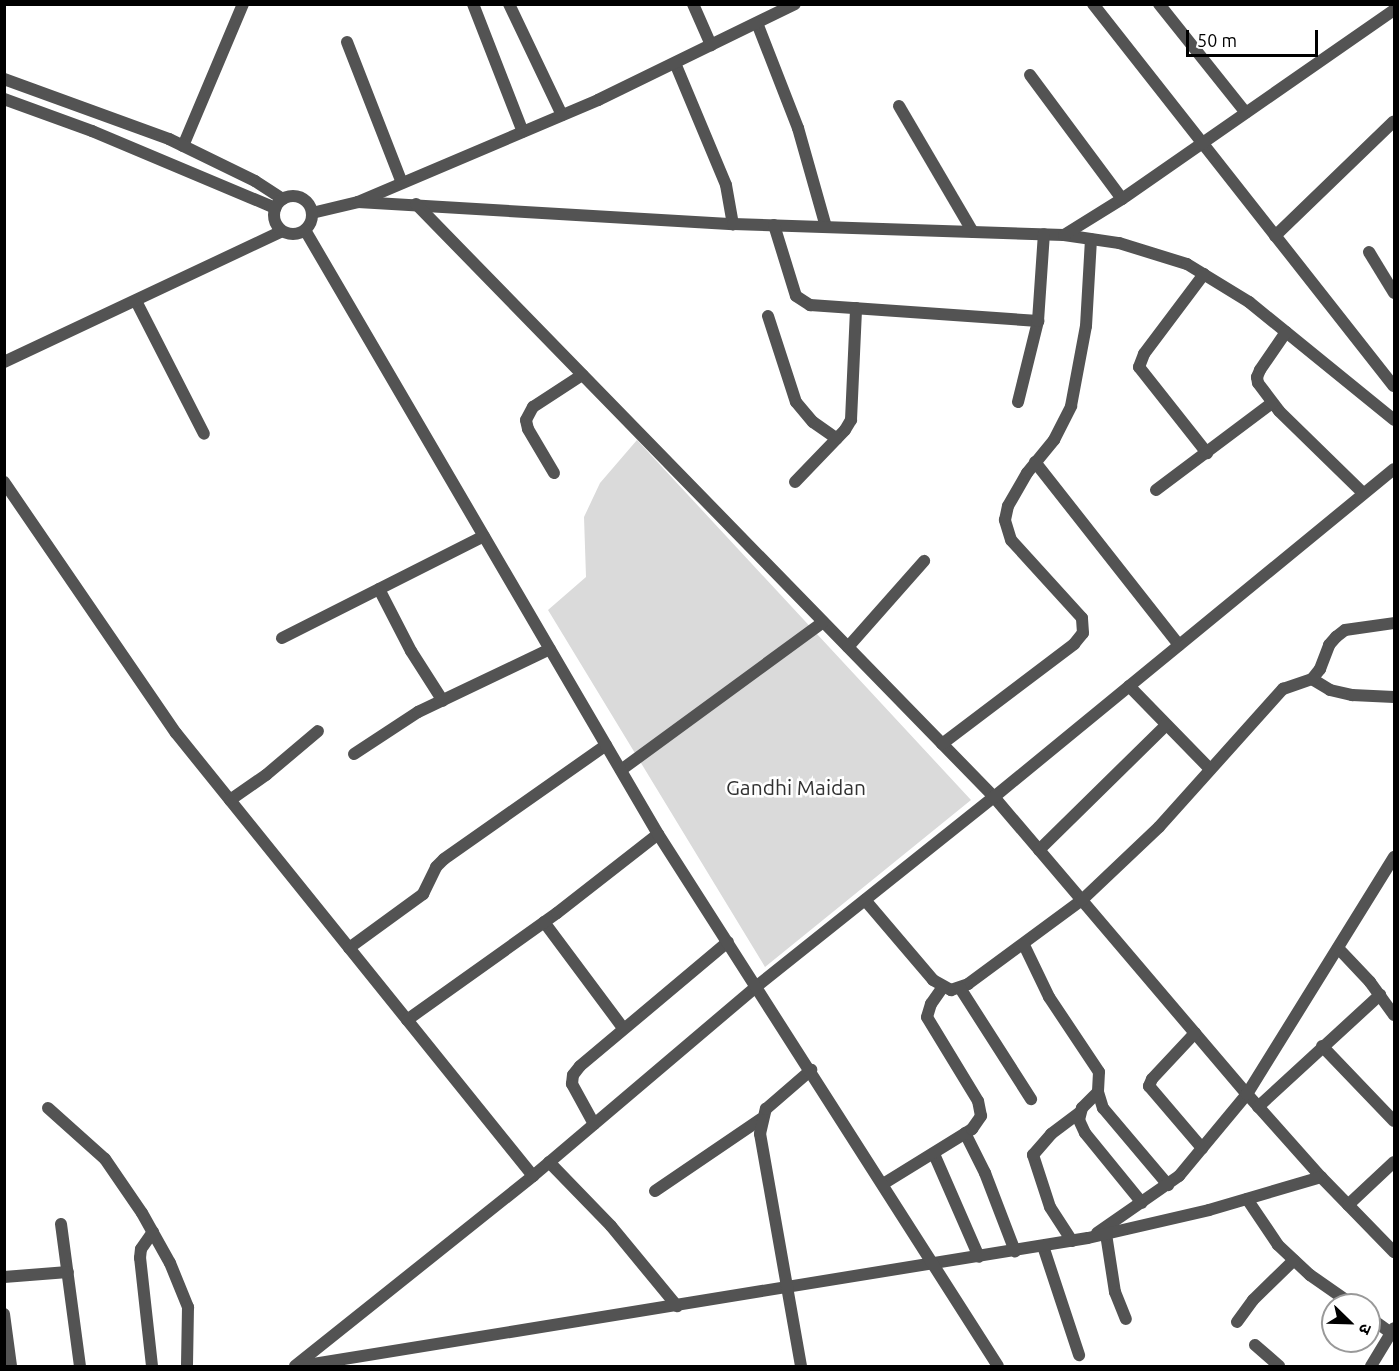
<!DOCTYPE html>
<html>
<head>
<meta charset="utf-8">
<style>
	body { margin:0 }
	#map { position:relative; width:1399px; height:1371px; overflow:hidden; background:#fff; font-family:Ubuntu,"Noto Sans Devanagari",sans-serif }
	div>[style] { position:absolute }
	.green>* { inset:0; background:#dadada }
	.minor>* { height:12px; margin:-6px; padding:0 6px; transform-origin:6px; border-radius:6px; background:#535353 }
	.tertiary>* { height:12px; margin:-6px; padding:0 6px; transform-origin:6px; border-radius:6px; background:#535353 }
	.tertiary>.ring { margin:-6px; padding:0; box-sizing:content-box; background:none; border:12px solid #535353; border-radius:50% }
	span { translate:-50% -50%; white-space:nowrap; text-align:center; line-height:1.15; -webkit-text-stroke:5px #fff; paint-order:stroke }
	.park-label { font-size:21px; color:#313131 }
	.frame { position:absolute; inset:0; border:6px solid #000; pointer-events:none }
	.north { position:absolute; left:1321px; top:1293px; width:60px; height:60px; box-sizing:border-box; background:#fff; border:2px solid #999; border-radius:50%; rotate:113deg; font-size:16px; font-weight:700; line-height:24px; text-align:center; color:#000 }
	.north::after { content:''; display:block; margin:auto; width:21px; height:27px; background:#000; clip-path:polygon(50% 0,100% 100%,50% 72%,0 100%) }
	.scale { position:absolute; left:1186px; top:30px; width:132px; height:27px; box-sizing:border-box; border:3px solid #000; border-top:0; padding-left:8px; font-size:18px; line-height:21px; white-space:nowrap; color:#000; -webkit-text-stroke:4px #fff; paint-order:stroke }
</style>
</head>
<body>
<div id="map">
	<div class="green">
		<i style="clip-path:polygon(637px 440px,971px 800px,765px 967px,548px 610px,586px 577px,584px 517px,600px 483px)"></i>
	</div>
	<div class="minor">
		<i style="left:473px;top:4px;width:137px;rotate:68.7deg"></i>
		<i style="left:509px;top:4px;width:123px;rotate:64.5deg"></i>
		<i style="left:693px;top:4px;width:45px;rotate:66.3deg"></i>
		<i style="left:1093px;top:4px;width:486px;rotate:51.8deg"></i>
		<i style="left:1159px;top:4px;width:139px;rotate:51.4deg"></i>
		<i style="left:757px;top:23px;width:113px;rotate:68.7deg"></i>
		<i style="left:798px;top:128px;width:103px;rotate:74.2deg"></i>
		<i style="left:347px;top:42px;width:151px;rotate:68.7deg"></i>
		<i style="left:675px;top:63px;width:132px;rotate:67.3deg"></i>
		<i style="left:726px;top:185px;width:40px;rotate:80deg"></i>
		<i style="left:1030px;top:75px;width:154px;rotate:53.4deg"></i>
		<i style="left:899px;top:106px;width:146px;rotate:59.6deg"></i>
		<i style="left:183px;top:146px;width:154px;rotate:-67.1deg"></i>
		<i style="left:358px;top:202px;width:376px;rotate:3.4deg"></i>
		<i style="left:733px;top:224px;width:331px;rotate:1.9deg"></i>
		<i style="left:1064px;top:235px;width:56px;rotate:8.3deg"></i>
		<i style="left:1119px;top:243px;width:71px;rotate:17.2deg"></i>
		<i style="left:1187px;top:264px;width:73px;rotate:31.5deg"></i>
		<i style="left:1249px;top:302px;width:187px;rotate:39.1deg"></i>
		<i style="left:416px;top:204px;width:828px;rotate:45.73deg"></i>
		<i style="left:994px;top:797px;width:390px;rotate:49.6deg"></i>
		<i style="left:1247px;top:1094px;width:111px;rotate:48.3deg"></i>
		<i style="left:1321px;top:1177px;width:105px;rotate:45.8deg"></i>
		<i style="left:312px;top:213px;width:47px;rotate:-13.4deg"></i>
		<i style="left:358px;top:202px;width:261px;rotate:-23deg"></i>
		<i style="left:598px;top:100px;width:219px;rotate:-26deg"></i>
		<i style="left:774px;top:225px;width:74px;rotate:72.8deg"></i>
		<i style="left:796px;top:296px;width:17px;rotate:33deg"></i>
		<i style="left:810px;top:305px;width:229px;rotate:4deg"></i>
		<i style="left:1064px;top:235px;width:68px;rotate:-31.8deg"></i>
		<i style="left:1122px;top:199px;width:331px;rotate:-34.8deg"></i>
		<i style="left:1275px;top:236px;width:165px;rotate:-44deg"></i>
		<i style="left:1369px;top:252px;width:48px;rotate:58.6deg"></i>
		<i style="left:1204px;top:274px;width:100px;rotate:126.9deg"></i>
		<i style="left:1144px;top:354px;width:14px;rotate:111deg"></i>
		<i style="left:1139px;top:367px;width:110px;rotate:51.7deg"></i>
		<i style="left:136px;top:301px;width:149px;rotate:62.9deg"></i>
		<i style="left:768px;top:316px;width:90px;rotate:72deg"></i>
		<i style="left:796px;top:402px;width:26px;rotate:50deg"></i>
		<i style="left:813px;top:422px;width:29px;rotate:35deg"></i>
		<i style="left:1286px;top:332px;width:46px;rotate:124.4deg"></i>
		<i style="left:1260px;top:370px;width:8px;rotate:113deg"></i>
		<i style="left:1257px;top:377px;width:6px;rotate:81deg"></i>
		<i style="left:1258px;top:383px;width:35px;rotate:53deg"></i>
		<i style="left:1279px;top:411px;width:117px;rotate:44.3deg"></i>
		<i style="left:4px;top:362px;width:307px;rotate:-25.2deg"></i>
		<i style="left:1018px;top:402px;width:83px;rotate:-76.1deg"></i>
		<i style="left:1038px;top:321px;width:87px;rotate:-86.1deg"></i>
		<i style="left:1035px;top:462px;width:233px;rotate:51.8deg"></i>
		<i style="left:554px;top:473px;width:51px;rotate:-120.6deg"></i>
		<i style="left:528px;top:429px;width:9px;rotate:-103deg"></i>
		<i style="left:526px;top:420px;width:15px;rotate:-62deg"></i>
		<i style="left:533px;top:407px;width:59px;rotate:-33.1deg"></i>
		<i style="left:4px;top:482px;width:304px;rotate:55.6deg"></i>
		<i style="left:176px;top:733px;width:569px;rotate:51.14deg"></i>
		<i style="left:795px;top:482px;width:72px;rotate:-46.1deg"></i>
		<i style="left:845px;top:430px;width:12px;rotate:-59deg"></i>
		<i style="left:851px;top:420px;width:112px;rotate:-87.4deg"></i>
		<i style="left:1156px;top:490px;width:145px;rotate:-36.9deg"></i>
		<i style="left:379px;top:589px;width:70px;rotate:62.7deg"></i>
		<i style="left:411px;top:651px;width:59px;rotate:57.4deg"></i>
		<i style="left:282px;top:638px;width:226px;rotate:-26.8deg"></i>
		<i style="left:848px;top:647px;width:115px;rotate:-48.5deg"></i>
		<i style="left:1312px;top:679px;width:21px;rotate:31deg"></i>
		<i style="left:1330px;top:690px;width:23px;rotate:13deg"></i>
		<i style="left:1352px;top:695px;width:42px;rotate:2.7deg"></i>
		<i style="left:1129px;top:686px;width:116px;rotate:45.7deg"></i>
		<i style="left:942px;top:744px;width:166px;rotate:-37.1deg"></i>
		<i style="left:1074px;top:644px;width:14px;rotate:-51deg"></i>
		<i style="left:1083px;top:633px;width:15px;rotate:-94deg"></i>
		<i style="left:1082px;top:618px;width:105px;rotate:-132.3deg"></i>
		<i style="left:1011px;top:540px;width:21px;rotate:-107deg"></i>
		<i style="left:1005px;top:520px;width:14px;rotate:-78deg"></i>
		<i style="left:1008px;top:506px;width:38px;rotate:-60deg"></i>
		<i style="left:1027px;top:473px;width:43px;rotate:-50.7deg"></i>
		<i style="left:1054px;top:440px;width:38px;rotate:-63deg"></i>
		<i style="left:1071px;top:406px;width:81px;rotate:-79.4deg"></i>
		<i style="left:1086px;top:326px;width:87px;rotate:-86.7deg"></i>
		<i style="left:354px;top:754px;width:77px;rotate:-33.3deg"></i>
		<i style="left:418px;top:712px;width:146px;rotate:-25.5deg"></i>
		<i style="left:621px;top:770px;width:250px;rotate:-36.2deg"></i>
		<i style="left:230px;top:800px;width:44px;rotate:-34.8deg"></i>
		<i style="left:266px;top:775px;width:68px;rotate:-40.2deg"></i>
		<i style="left:1039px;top:850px;width:178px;rotate:-44.5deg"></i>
		<i style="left:865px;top:900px;width:105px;rotate:49.6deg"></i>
		<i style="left:933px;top:980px;width:21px;rotate:29deg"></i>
		<i style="left:951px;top:990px;width:18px;rotate:-19deg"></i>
		<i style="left:968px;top:984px;width:142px;rotate:-36.4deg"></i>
		<i style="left:1082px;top:900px;width:106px;rotate:-43.5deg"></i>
		<i style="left:1159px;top:827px;width:186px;rotate:-48.1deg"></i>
		<i style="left:1283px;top:689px;width:31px;rotate:-19deg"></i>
		<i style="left:1312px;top:679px;width:13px;rotate:-51deg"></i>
		<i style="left:1320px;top:669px;width:26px;rotate:-69deg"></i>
		<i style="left:1329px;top:645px;width:11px;rotate:-49deg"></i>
		<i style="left:1336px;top:637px;width:11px;rotate:-38deg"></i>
		<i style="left:1345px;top:630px;width:49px;rotate:-8.1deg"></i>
		<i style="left:544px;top:922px;width:132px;rotate:53.3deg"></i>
		<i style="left:1024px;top:945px;width:58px;rotate:64.3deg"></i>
		<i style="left:1049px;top:997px;width:90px;rotate:56.3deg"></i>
		<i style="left:1099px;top:1072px;width:20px;rotate:93deg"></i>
		<i style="left:1098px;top:1092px;width:17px;rotate:73deg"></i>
		<i style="left:1103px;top:1108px;width:101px;rotate:49.8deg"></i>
		<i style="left:349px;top:948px;width:92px;rotate:-36.1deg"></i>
		<i style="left:423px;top:894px;width:30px;rotate:-64deg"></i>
		<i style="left:436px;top:867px;width:11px;rotate:-45deg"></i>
		<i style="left:444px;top:859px;width:198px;rotate:-35.1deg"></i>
		<i style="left:1338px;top:948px;width:47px;rotate:46.7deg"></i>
		<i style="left:1370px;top:982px;width:41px;rotate:54deg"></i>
		<i style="left:960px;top:988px;width:132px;rotate:57.4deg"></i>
		<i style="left:407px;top:1020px;width:184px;rotate:-35.5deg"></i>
		<i style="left:557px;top:913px;width:128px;rotate:-38deg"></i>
		<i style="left:1195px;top:1033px;width:63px;rotate:133.1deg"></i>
		<i style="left:1152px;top:1079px;width:8px;rotate:113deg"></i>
		<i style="left:1149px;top:1086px;width:82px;rotate:49.5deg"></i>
		<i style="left:1322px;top:1046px;width:104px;rotate:46.2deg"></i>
		<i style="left:1098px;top:1092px;width:23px;rotate:135deg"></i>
		<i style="left:1082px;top:1108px;width:12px;rotate:104deg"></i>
		<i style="left:1079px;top:1120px;width:14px;rotate:65deg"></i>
		<i style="left:1085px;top:1133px;width:90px;rotate:50.8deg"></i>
		<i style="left:1258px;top:1107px;width:166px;rotate:-42.6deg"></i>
		<i style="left:48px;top:1108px;width:76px;rotate:41.8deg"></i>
		<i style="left:105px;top:1159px;width:65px;rotate:55.6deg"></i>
		<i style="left:142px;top:1213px;width:57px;rotate:60.8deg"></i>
		<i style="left:170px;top:1263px;width:48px;rotate:67.8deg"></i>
		<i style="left:188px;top:1307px;width:59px;rotate:91deg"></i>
		<i style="left:594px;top:1124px;width:46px;rotate:-118.8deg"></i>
		<i style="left:572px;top:1084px;width:9px;rotate:-84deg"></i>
		<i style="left:573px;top:1075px;width:11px;rotate:-52deg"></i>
		<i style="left:580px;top:1066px;width:193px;rotate:-40deg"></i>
		<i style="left:965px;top:1133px;width:45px;rotate:63.4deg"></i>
		<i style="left:985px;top:1173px;width:84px;rotate:69deg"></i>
		<i style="left:934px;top:1154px;width:112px;rotate:66.4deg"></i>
		<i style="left:549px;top:1162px;width:89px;rotate:45.9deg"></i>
		<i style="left:611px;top:1226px;width:104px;rotate:50.5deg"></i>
		<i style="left:883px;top:1184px;width:105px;rotate:-31.7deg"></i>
		<i style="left:972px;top:1129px;width:16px;rotate:-55deg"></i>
		<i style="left:981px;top:1116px;width:15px;rotate:-101deg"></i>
		<i style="left:978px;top:1101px;width:98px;rotate:-121.3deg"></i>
		<i style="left:927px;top:1017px;width:14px;rotate:-73deg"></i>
		<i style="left:931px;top:1004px;width:21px;rotate:-55deg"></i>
		<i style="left:655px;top:1191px;width:128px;rotate:-34.2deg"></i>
		<i style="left:1247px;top:1199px;width:55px;rotate:56deg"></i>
		<i style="left:1278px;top:1245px;width:44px;rotate:43.2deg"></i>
		<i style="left:1310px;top:1275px;width:52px;rotate:34.9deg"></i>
		<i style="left:1348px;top:1205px;width:63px;rotate:-43.1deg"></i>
		<i style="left:61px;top:1224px;width:143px;rotate:82.4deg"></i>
		<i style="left:1097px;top:1233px;width:100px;rotate:-34.8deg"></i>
		<i style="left:1179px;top:1176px;width:107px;rotate:-50.3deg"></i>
		<i style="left:1247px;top:1094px;width:279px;rotate:-58.2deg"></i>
		<i style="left:1106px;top:1234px;width:59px;rotate:81.2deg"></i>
		<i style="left:1115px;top:1292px;width:29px;rotate:68deg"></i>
		<i style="left:1072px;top:1241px;width:40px;rotate:-122.9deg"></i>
		<i style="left:1050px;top:1207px;width:55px;rotate:-108.1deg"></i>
		<i style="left:1033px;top:1155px;width:28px;rotate:-49deg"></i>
		<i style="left:1051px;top:1134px;width:35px;rotate:-37deg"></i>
		<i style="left:1043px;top:1246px;width:115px;rotate:71.7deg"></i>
		<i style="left:4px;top:1277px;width:64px;rotate:-4.5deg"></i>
		<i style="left:4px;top:1314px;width:52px;rotate:82.3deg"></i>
		<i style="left:1369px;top:1317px;width:27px;rotate:36deg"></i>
		<i style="left:1237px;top:1322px;width:27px;rotate:-54deg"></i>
		<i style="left:1253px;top:1300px;width:57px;rotate:-44.3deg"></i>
		<i style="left:1255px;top:1345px;width:32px;rotate:41deg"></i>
		<i style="left:152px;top:1366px;width:109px;rotate:-96.3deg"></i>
		<i style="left:140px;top:1258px;width:9px;rotate:-84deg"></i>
		<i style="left:141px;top:1249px;width:21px;rotate:-55deg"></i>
		<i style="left:295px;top:1366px;width:305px;rotate:-38.6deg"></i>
		<i style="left:533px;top:1176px;width:294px;rotate:-40.3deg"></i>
		<i style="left:757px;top:986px;width:303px;rotate:-38.6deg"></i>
		<i style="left:994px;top:797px;width:517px;rotate:-39.35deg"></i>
		<i style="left:301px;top:1366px;width:797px;rotate:-9.24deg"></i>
		<i style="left:1088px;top:1238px;width:124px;rotate:-13deg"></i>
		<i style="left:1209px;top:1210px;width:117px;rotate:-16.4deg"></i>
		<i style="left:801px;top:1366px;width:236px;rotate:-100deg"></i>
		<i style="left:760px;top:1134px;width:26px;rotate:-77deg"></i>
		<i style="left:766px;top:1109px;width:60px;rotate:-40.9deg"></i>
		<i style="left:1371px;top:1366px;width:44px;rotate:-58.8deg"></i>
	</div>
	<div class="tertiary">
		<i style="left:4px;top:79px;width:176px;rotate:20deg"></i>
		<i style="left:169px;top:139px;width:96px;rotate:26deg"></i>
		<i style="left:255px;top:181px;width:33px;rotate:33deg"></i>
		<i style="left:4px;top:99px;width:94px;rotate:20deg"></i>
		<i style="left:92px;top:131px;width:199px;rotate:22.8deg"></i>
		<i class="ring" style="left:274px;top:196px;width:26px;height:26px"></i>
		<i style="left:305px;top:230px;width:700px;rotate:59.7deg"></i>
		<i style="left:658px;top:834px;width:631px;rotate:57.42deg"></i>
	</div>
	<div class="park-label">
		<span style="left:796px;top:787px">Gandhi Maidan</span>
	</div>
	<div class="frame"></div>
	<div class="north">उ</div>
	<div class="scale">50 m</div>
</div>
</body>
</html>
